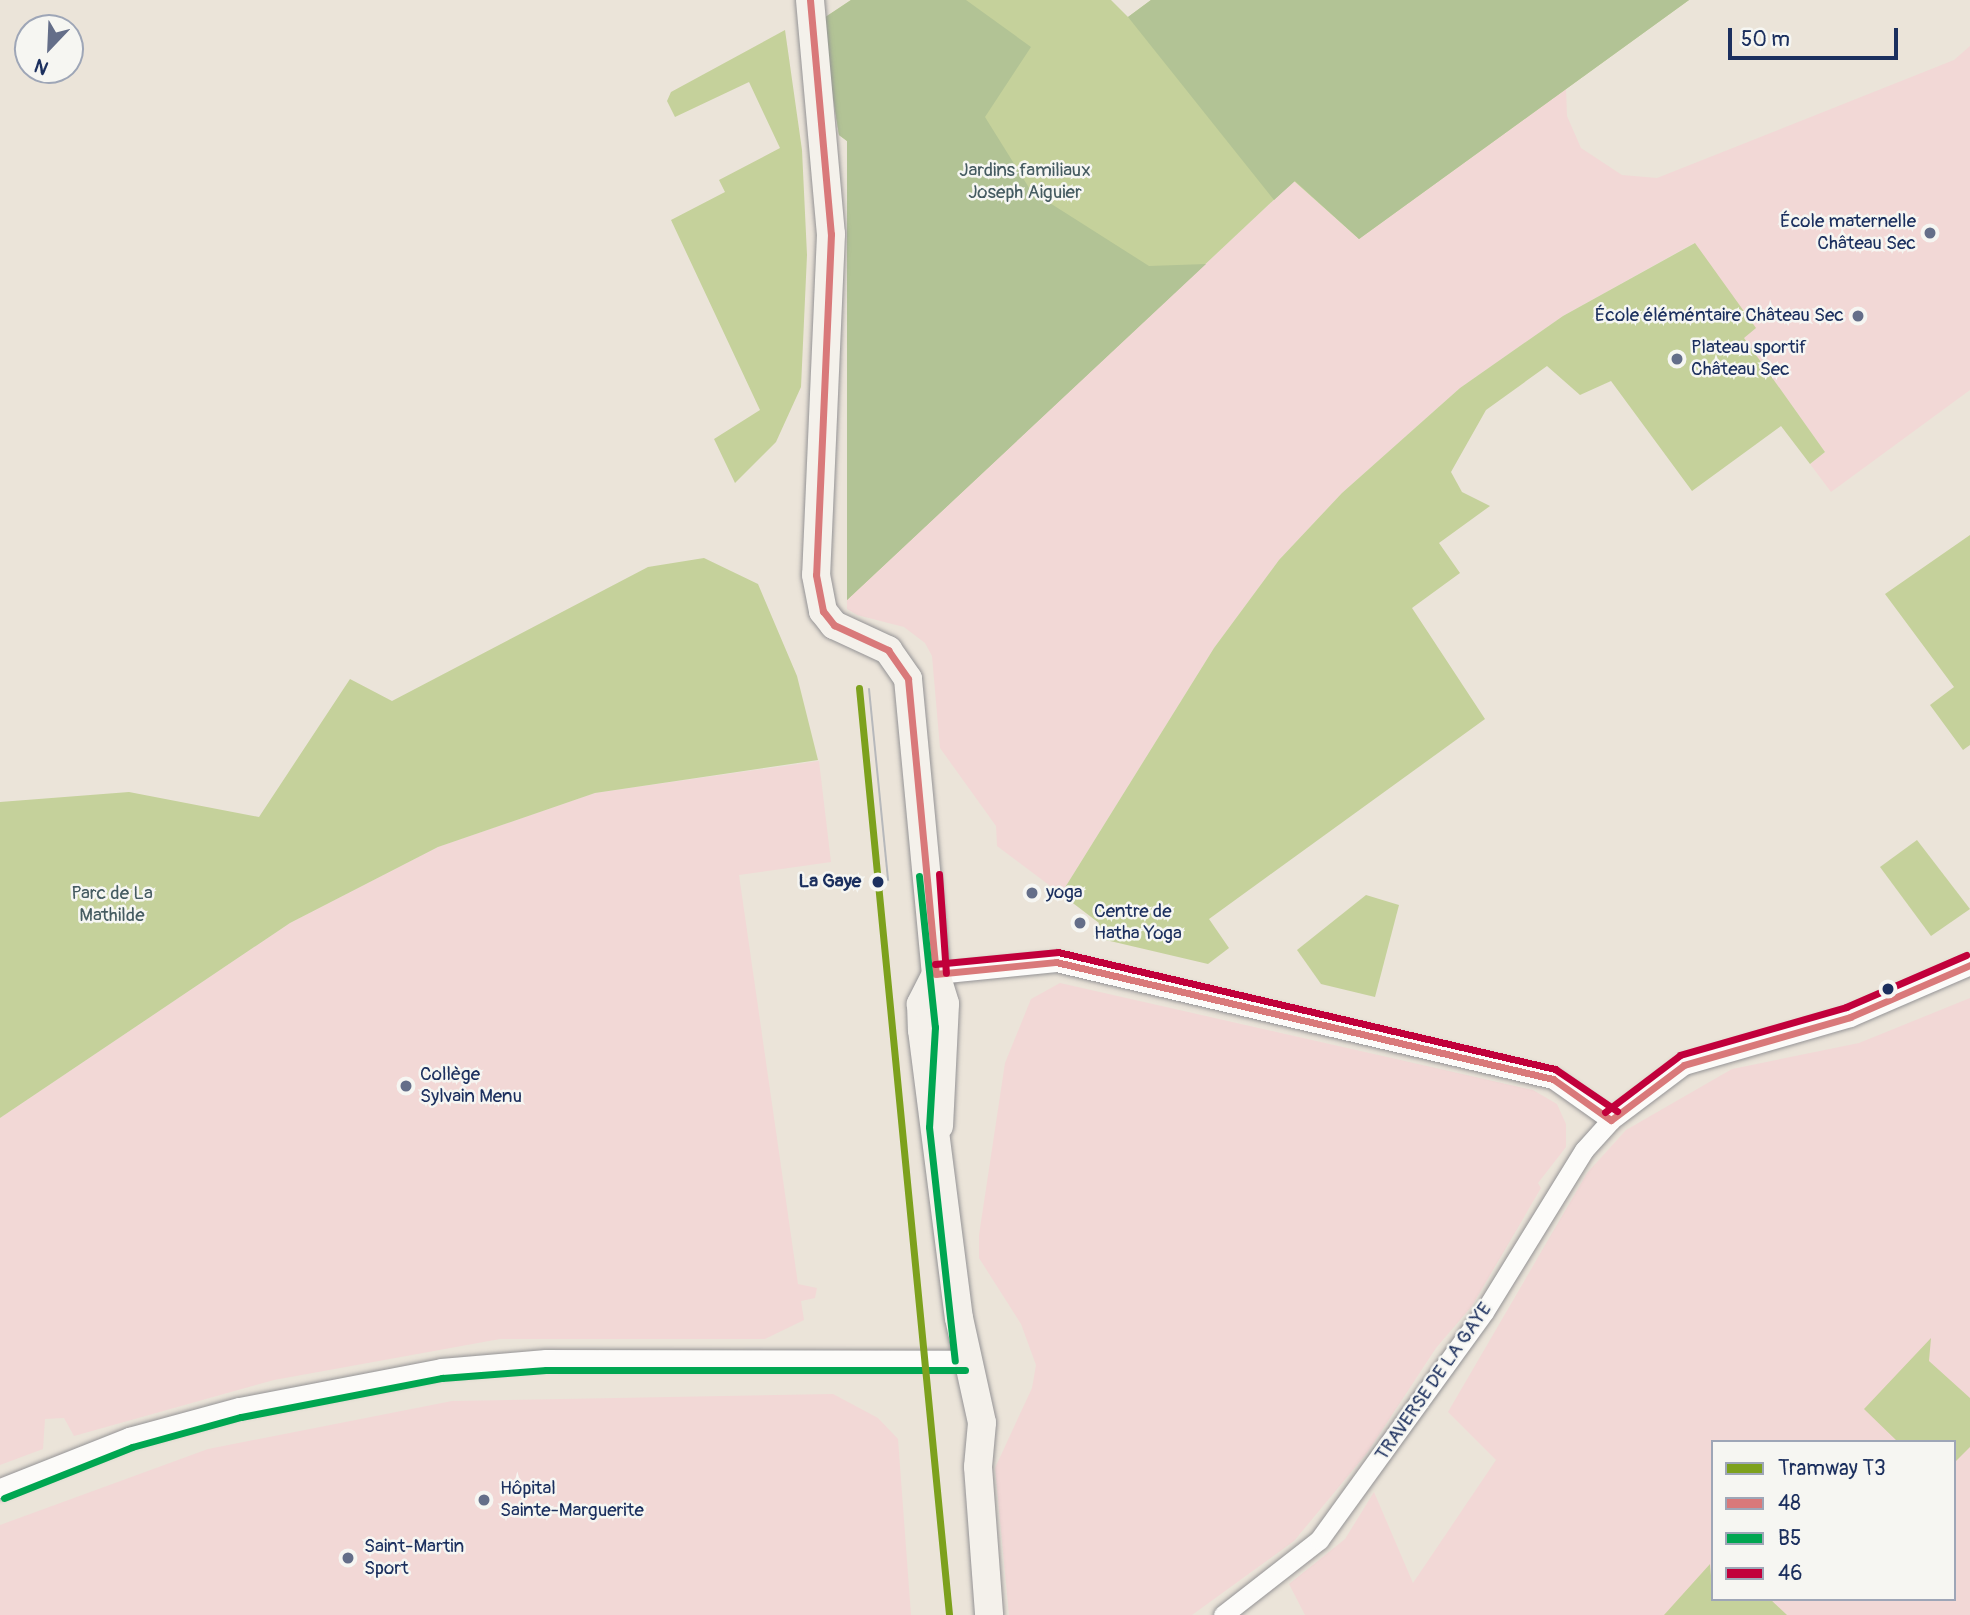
<!DOCTYPE html>
<html>
<head>
<meta charset="utf-8">
<style>
	body { margin:0 }
	#map { position:relative; width:1970px; height:1615px; overflow:hidden; background:#ebe4d9; font-family:Pangolin,sans-serif }
	div>[style] { position:absolute }
	.built>* { inset:0; background:#f2d8d6 }
	.green>* { inset:0; background:#c5d19b }
	.forest>* { inset:0; background:#b2c395 }
	.roads { filter:drop-shadow(0 0 2px #949395) drop-shadow(0 0 2px #949395) }
	.street>* { height:19px; margin:-9.5px; padding:0 9.5px; transform-origin:9.5px; border-radius:9.5px; background:#fcfbf9 }
	.secondary>* { height:28px; margin:-14px; padding:0 14px; transform-origin:14px; border-radius:14px; background:#f4f1eb }
	.tram>* { height:2px; margin:-1px; padding:0 1px; transform-origin:1px; border-radius:1px; background:#b6b8bb }
	.bus-1>* { height:7px; margin:-3.5px; padding:0 3.5px; transform-origin:3.5px; border-radius:3.5px; background:#d9797a }
	.bus-2>* { height:7px; margin:-3.5px; padding:0 3.5px; transform-origin:3.5px; border-radius:3.5px; background:#00a651 }
	.bus-3>* { height:7px; margin:-3.5px; padding:0 3.5px; transform-origin:3.5px; border-radius:3.5px; background:#c1003b }
	.tram-1>* { height:7px; margin:-3.5px; padding:0 3.5px; transform-origin:3.5px; border-radius:3.5px; background:#7da11d }
	.dots>* { width:19px; height:19px; translate:-50% -50%; box-sizing:border-box; border:4px solid #f6f6f2; border-radius:50% }
	span { translate:-50% -50%; white-space:nowrap; text-align:center; line-height:1.15; -webkit-text-stroke:5px #f6f6f2; paint-order:stroke }
	.park-label { font-size:19px; color:#455b61 }
	.poi-label { font-size:19px; color:#1b2f5e }
	.right { translate:-100% -50%; text-align:right }
	.left { translate:0 -50%; text-align:left }
	.stop-label { font-size:19px; color:#1b2f5e; font-weight:700 }
	.street-label { font-size:19px; color:#1b2f5e }
	.legend { position:absolute; left:1711px; top:1440px; width:245px; height:161px; box-sizing:border-box; background:#f6f6f2; border:2px solid #9ea6b7; margin:0; padding:9px 12px; list-style:none; font-size:21px; color:#1b2f5e }
	.legend li { display:flex; align-items:center; gap:14px; height:35px }
	.legend b { width:35px; border:2px solid #9ea6b7 }
	.north { position:absolute; left:14px; top:14px; width:70px; height:70px; box-sizing:border-box; background:#f6f6f2; border:2px solid #9ea6b7; border-radius:50%; rotate:203deg; font-size:19px; font-weight:700; line-height:28px; text-align:center; color:#1b2f5e }
	.north::after { content:''; display:block; margin:auto; width:24px; height:32px; background:#646e89; clip-path:polygon(50% 0,100% 100%,50% 72%,0 100%) }
	.scale { position:absolute; left:1728px; top:28px; width:170px; height:32px; box-sizing:border-box; border:4px solid #1b2f5e; border-top:0; padding-left:9px; font-size:21px; line-height:24px; white-space:nowrap; color:#1b2f5e; -webkit-text-stroke:5px #f6f6f2; paint-order:stroke }
</style>
</head>
<body>
<div id="map">
	<div class="built">
		<i style="clip-path:polygon(1970px 46px,1970px 390px,1831px 492px,1810px 464px,1825px 452px,1743px 337px,1755px 328px,1694px 243px,1563px 316px,1460px 388px,1342px 493px,1279px 560px,1214px 648px,1061px 894px,997px 846px,996px 826px,940px 748px,932px 656px,925px 643px,904px 627px,857px 615px,847px 609px,847px 600px,1294px 181px,1359px 239px,1566px 89px,1567px 116px,1581px 148px,1622px 175px,1657px 178px,1954px 60px)"></i>
		<i style="clip-path:polygon(819px 761px,831px 862px,739px 875px,798px 1284px,817px 1288px,815px 1298px,801px 1301px,804px 1320px,765px 1339px,500px 1339px,274px 1380px,74px 1436px,64px 1418px,45px 1419px,43px 1449px,0 1465px,0 1118px,290px 923px,438px 847px,595px 793px)"></i>
		<i style="clip-path:polygon(1060px 983px,1533px 1090px,1557px 1104px,1566px 1124px,1566px 1147px,1538px 1183px,1541px 1188px,1472px 1306px,1436px 1348px,1367px 1453px,1294px 1541px,1192px 1615px,1009px 1615px,995px 1468px,1032px 1388px,1036px 1365px,1021px 1324px,979px 1258px,979px 1235px,1005px 1063px,1031px 999px)"></i>
		<i style="clip-path:polygon(evenodd,1970px 998px,1970px 1615px,1305px 1615px,1289px 1584px,1345px 1539px,1374px 1492px,1413px 1583px,1496px 1460px,1448px 1412px,1587px 1173px,1626px 1130px,1732px 1069px,1859px 1043px,1970px 998px,1713px 1442px,1954px 1442px,1954px 1599px,1713px 1599px,1713px 1442px)"></i>
		<i style="clip-path:polygon(833px 1394px,878px 1418px,898px 1439px,911px 1615px,0 1615px,0 1525px,208px 1449px,452px 1401px)"></i>
	</div>
	<div class="green">
		<i style="clip-path:polygon(851px 0,1111px 0,1128px 17px,1151px 0,1689px 0,1359px 239px,1294px 181px,847px 600px,847px 141px,839px 135px,821px 20px)"></i>
		<i style="clip-path:polygon(785px 30px,802px 150px,807px 255px,801px 387px,776px 442px,735px 483px,714px 439px,760px 410px,671px 220px,725px 192px,719px 180px,780px 148px,749px 82px,675px 117px,667px 101px,671px 92px)"></i>
		<i style="clip-path:polygon(1695px 243px,1756px 328px,1744px 338px,1825px 452px,1810px 464px,1781px 426px,1692px 491px,1611px 381px,1580px 395px,1547px 366px,1486px 410px,1451px 472px,1462px 492px,1490px 506px,1439px 543px,1460px 573px,1412px 608px,1485px 719px,1209px 919px,1229px 948px,1208px 964px,1093px 937px,1099px 923px,1061px 894px,1214px 648px,1279px 560px,1342px 493px,1460px 388px,1563px 316px)"></i>
		<i style="clip-path:polygon(1970px 535px,1970px 745px,1963px 750px,1930px 705px,1954px 687px,1885px 594px)"></i>
		<i style="clip-path:polygon(704px 558px,758px 584px,797px 676px,818px 760px,595px 793px,438px 847px,290px 923px,0 1118px,0 802px,129px 792px,259px 817px,350px 679px,392px 701px,648px 567px)"></i>
		<i style="clip-path:polygon(1917px 840px,1970px 909px,1931px 936px,1880px 867px)"></i>
		<i style="clip-path:polygon(1366px 895px,1399px 905px,1375px 997px,1321px 984px,1297px 950px)"></i>
		<i style="clip-path:polygon(1931px 1338px,1929px 1361px,1970px 1398px,1970px 1447px,1954px 1463px,1954px 1442px,1898px 1442px,1864px 1409px)"></i>
		<i style="clip-path:polygon(1710px 1564px,1713px 1599px,1770px 1599px,1787px 1615px,1664px 1615px)"></i>
	</div>
	<div class="forest">
		<i style="clip-path:polygon(851px 0,966px 0,1031px 47px,985px 117px,1031px 191px,1149px 266px,1206px 264px,847px 600px,847px 141px,839px 135px,821px 20px)"></i>
		<i style="clip-path:polygon(1151px 0,1689px 0,1359px 239px,1295px 181px,1274px 200px,1128px 17px)"></i>
	</div>
	<div class="roads">
		<div class="street">
			<i style="left:936px;top:974px;width:121px;rotate:-5.7deg"></i>
			<i style="left:1056px;top:962px;width:511px;rotate:13.25deg"></i>
			<i style="left:1553px;top:1079px;width:71px;rotate:35.3deg"></i>
			<i style="left:0;top:1488px;width:139px;rotate:-21.6deg"></i>
			<i style="left:129px;top:1437px;width:114px;rotate:-15.3deg"></i>
			<i style="left:239px;top:1407px;width:206px;rotate:-10.9deg"></i>
			<i style="left:441px;top:1368px;width:105px;rotate:-4.9deg"></i>
			<i style="left:546px;top:1359px;width:419px;rotate:0.1deg"></i>
			<i style="left:1223px;top:1615px;width:122px;rotate:-38deg"></i>
			<i style="left:1319px;top:1540px;width:281px;rotate:-54.1deg"></i>
			<i style="left:1484px;top:1312px;width:190px;rotate:-58.3deg"></i>
			<i style="left:1584px;top:1150px;width:40px;rotate:-48deg"></i>
			<i style="left:1611px;top:1120px;width:91px;rotate:-37deg"></i>
			<i style="left:1684px;top:1065px;width:173px;rotate:-16.1deg"></i>
			<i style="left:1850px;top:1017px;width:131px;rotate:-23.4deg"></i>
		</div>
		<div class="secondary">
			<i style="left:810px;top:0;width:235px;rotate:84.9deg"></i>
			<i style="left:831px;top:234px;width:341px;rotate:92.5deg"></i>
			<i style="left:816px;top:575px;width:37px;rotate:79deg"></i>
			<i style="left:823px;top:611px;width:18px;rotate:52deg"></i>
			<i style="left:834px;top:625px;width:60px;rotate:24.8deg"></i>
			<i style="left:888px;top:650px;width:35px;rotate:55deg"></i>
			<i style="left:908px;top:679px;width:296px;rotate:84.6deg"></i>
			<i style="left:936px;top:974px;width:31px;rotate:73deg"></i>
			<i style="left:945px;top:1004px;width:122px;rotate:92.8deg"></i>
			<i style="left:936px;top:974px;width:34px;rotate:117deg"></i>
			<i style="left:921px;top:1004px;width:26px;rotate:88deg"></i>
			<i style="left:922px;top:1030px;width:290px;rotate:82.7deg"></i>
			<i style="left:959px;top:1318px;width:107px;rotate:77.6deg"></i>
			<i style="left:982px;top:1423px;width:44px;rotate:95.2deg"></i>
			<i style="left:978px;top:1467px;width:148px;rotate:85.7deg"></i>
		</div>
	</div>
	<div class="tram">
		<i style="left:869px;top:689px;width:192px;rotate:84.3deg"></i>
	</div>
	<div class="bus-1">
		<i style="left:810px;top:0;width:235px;rotate:84.9deg"></i>
		<i style="left:831px;top:234px;width:341px;rotate:92.5deg"></i>
		<i style="left:816px;top:575px;width:37px;rotate:79deg"></i>
		<i style="left:823px;top:611px;width:18px;rotate:52deg"></i>
		<i style="left:834px;top:625px;width:60px;rotate:24.8deg"></i>
		<i style="left:888px;top:650px;width:35px;rotate:55deg"></i>
		<i style="left:908px;top:679px;width:296px;rotate:84.6deg"></i>
		<i style="left:936px;top:974px;width:121px;rotate:-5.7deg"></i>
		<i style="left:1056px;top:962px;width:511px;rotate:13.25deg"></i>
		<i style="left:1553px;top:1079px;width:71px;rotate:35.3deg"></i>
		<i style="left:1611px;top:1120px;width:91px;rotate:-37deg"></i>
		<i style="left:1684px;top:1065px;width:173px;rotate:-16.1deg"></i>
		<i style="left:1850px;top:1017px;width:131px;rotate:-23.4deg"></i>
	</div>
	<div class="bus-2">
		<i style="left:919px;top:876px;width:152px;rotate:84deg"></i>
		<i style="left:935px;top:1027px;width:100px;rotate:93.4deg"></i>
		<i style="left:929px;top:1127px;width:235px;rotate:83.7deg"></i>
		<i style="left:4px;top:1498px;width:138px;rotate:-21.7deg"></i>
		<i style="left:132px;top:1447px;width:113px;rotate:-15.4deg"></i>
		<i style="left:241px;top:1417px;width:205px;rotate:-11deg"></i>
		<i style="left:442px;top:1378px;width:104px;rotate:-4.4deg"></i>
		<i style="left:546px;top:1370px;width:419px"></i>
	</div>
	<div class="bus-3">
		<i style="left:939px;top:874px;width:99px;rotate:86deg"></i>
		<i style="left:935px;top:964px;width:124px;rotate:-5.6deg"></i>
		<i style="left:1058px;top:952px;width:511px;rotate:13.25deg"></i>
		<i style="left:1555px;top:1069px;width:75px;rotate:34.1deg"></i>
		<i style="left:1605px;top:1112px;width:94px;rotate:-37.2deg"></i>
		<i style="left:1680px;top:1055px;width:173px;rotate:-16.1deg"></i>
		<i style="left:1846px;top:1007px;width:131px;rotate:-23.4deg"></i>
	</div>
	<div class="tram-1">
		<i style="left:859px;top:688px;width:931px;rotate:84.45deg"></i>
	</div>
	<div class="dots">
		<i style="left:1930px;top:233px;background:#646e89"></i>
		<i style="left:1858px;top:316px;background:#646e89"></i>
		<i style="left:1677px;top:359px;background:#646e89"></i>
		<i style="left:878px;top:882px;background:#1b2f5e"></i>
		<i style="left:1032px;top:893px;background:#646e89"></i>
		<i style="left:1080px;top:923px;background:#646e89"></i>
		<i style="left:1888px;top:989px;background:#1b2f5e"></i>
		<i style="left:406px;top:1086px;background:#646e89"></i>
		<i style="left:484px;top:1500px;background:#646e89"></i>
		<i style="left:348px;top:1558px;background:#646e89"></i>
	</div>
	<div class="park-label">
		<span style="left:1025px;top:182px">Jardins familiaux<br>Joseph Aiguier</span>
		<span style="left:112px;top:905px">Parc de La<br>Mathilde</span>
	</div>
	<div class="poi-label">
		<span class="right" style="left:1916px;top:233px">École maternelle<br>Château Sec</span>
		<span class="right" style="left:1844px;top:316px">École éléméntaire Château Sec</span>
		<span class="left" style="left:1691px;top:359px">Plateau sportif<br>Château Sec</span>
		<span class="left" style="left:1046px;top:893px">yoga</span>
		<span class="left" style="left:1094px;top:923px">Centre de<br>Hatha Yoga</span>
		<span class="left" style="left:420px;top:1086px">Collège<br>Sylvain Menu</span>
		<span class="left" style="left:500px;top:1500px">Hôpital<br>Sainte-Marguerite</span>
		<span class="left" style="left:364px;top:1558px">Saint-Martin<br>Sport</span>
	</div>
	<div class="stop-label">
		<span class="right" style="left:861px;top:882px">La Gaye</span>
	</div>
	<div class="street-label">
		<span style="left:1434px;top:1382px;rotate:-55deg">TRAVERSE DE LA GAYE</span>
	</div>
	<ul class="legend">
	<li><b style="height:9px;background:#7da11d"></b>Tramway T3</li>
	<li><b style="height:9px;background:#d9797a"></b>48</li>
	<li><b style="height:9px;background:#00a651"></b>B5</li>
	<li><b style="height:9px;background:#c1003b"></b>46</li>
	</ul>
	<div class="north">N</div>
	<div class="scale">50 m</div>
</div>
</body>
</html>
